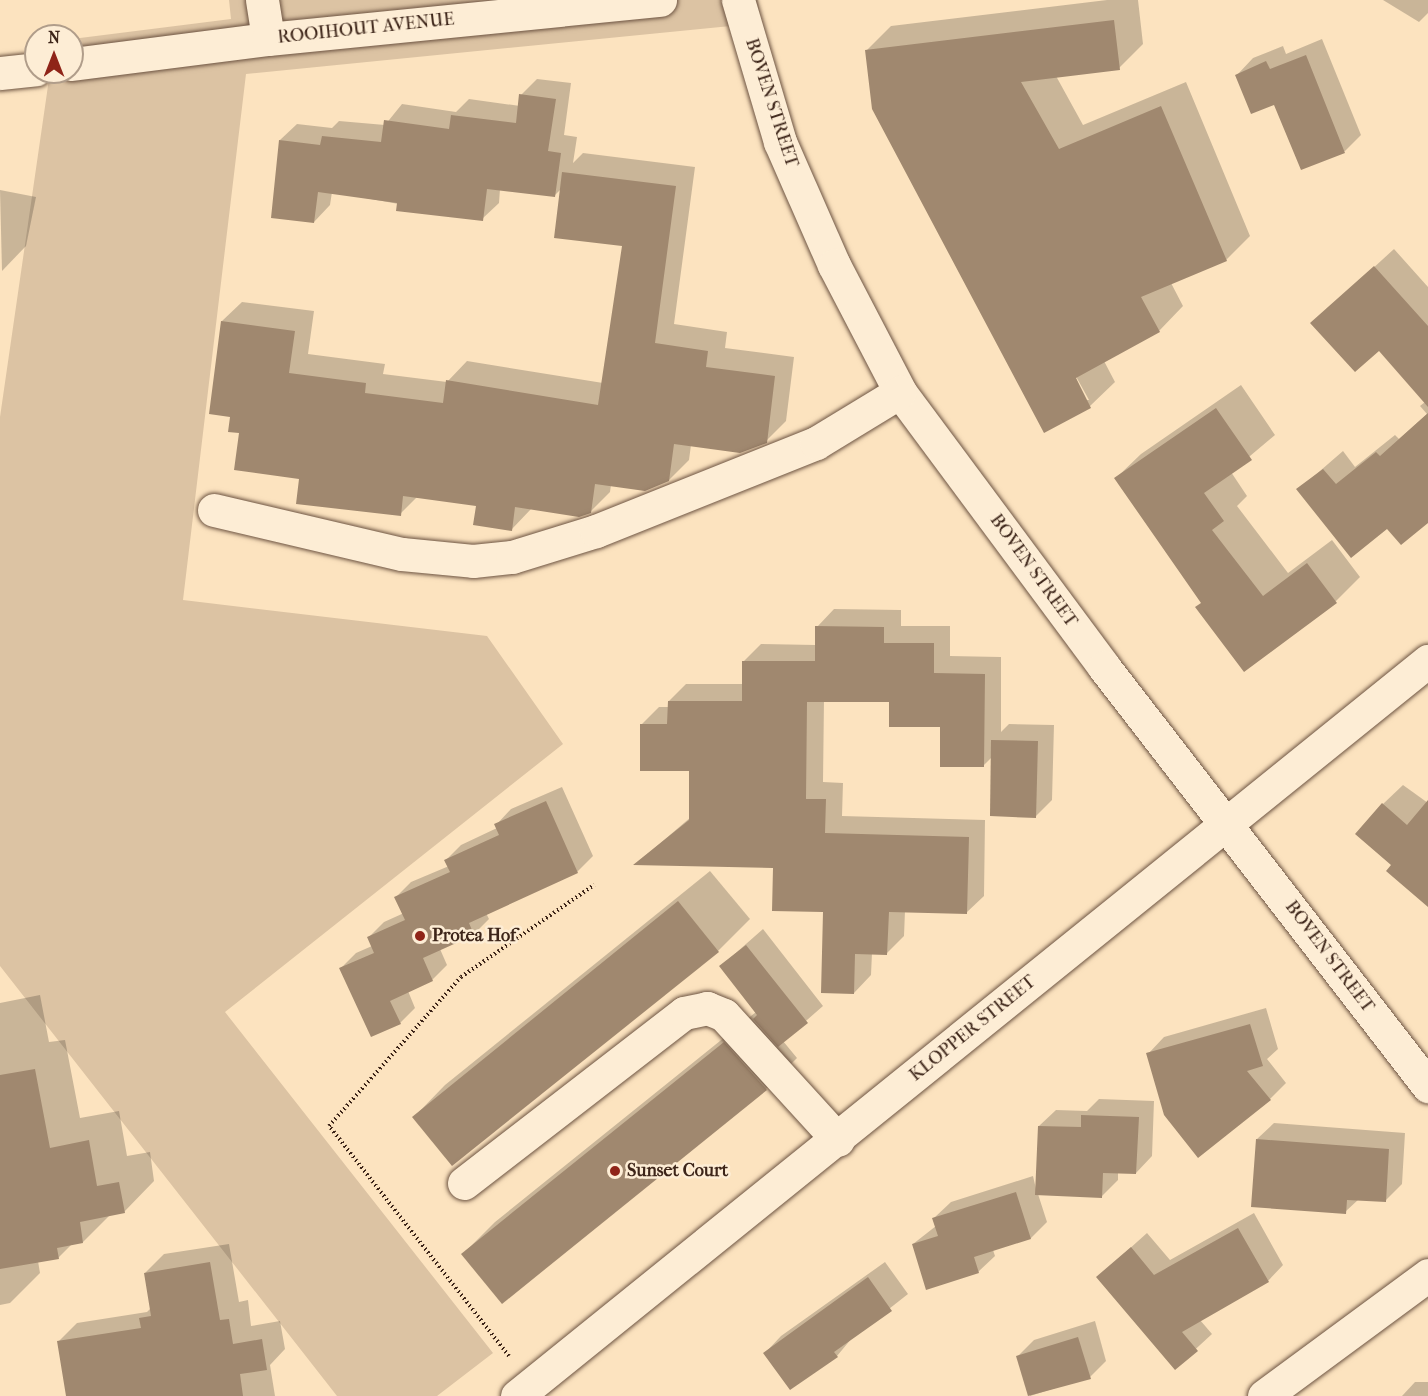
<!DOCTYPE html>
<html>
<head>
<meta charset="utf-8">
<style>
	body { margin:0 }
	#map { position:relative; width:1428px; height:1396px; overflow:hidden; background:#fce3bf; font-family:"IM FELL French Canon",serif }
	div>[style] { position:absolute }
	.green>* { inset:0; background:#dcc3a3 }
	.shadow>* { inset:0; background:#0003 }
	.building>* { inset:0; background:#a0886f }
	.path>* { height:4px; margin-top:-2px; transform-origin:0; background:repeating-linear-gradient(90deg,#3d2519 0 1.5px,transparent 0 4.5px) }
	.roads { filter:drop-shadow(0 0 2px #6d5442) drop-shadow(0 0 2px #6d5442) }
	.minor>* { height:33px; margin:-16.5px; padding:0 16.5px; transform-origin:16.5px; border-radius:16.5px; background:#fdedd5 }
	.dots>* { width:16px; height:16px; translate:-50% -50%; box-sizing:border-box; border:3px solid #fdedd5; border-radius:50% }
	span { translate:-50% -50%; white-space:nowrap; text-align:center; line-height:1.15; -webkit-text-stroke:5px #fdedd5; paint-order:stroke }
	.street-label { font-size:18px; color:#3d2519 }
	.poi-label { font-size:18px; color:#3d2519; font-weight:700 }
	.left { translate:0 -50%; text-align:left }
	.north { position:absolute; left:24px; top:24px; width:60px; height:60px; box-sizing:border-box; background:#fdedd5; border:2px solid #b09d8a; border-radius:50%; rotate:0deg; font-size:16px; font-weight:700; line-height:24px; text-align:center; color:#3d2519 }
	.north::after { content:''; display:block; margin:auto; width:21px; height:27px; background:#8f2418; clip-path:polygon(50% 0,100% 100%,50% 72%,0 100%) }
</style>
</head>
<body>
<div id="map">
	<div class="green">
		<i style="clip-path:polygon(229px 0,758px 0,761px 23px,246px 74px,183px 600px,487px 636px,563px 744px,225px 1012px,493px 1353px,437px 1396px,337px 1396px,0 966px,0 417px,50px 72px,72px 72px,72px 39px,231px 19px)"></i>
	</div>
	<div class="shadow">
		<i style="clip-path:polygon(evenodd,1107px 0,1138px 0,1143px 44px,1119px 68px,1056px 76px,1083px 125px,1186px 82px,1250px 236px,1226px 260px,1171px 283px,1183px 306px,1159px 331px,1104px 361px,1115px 382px,1090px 406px,1044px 431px,866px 51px,891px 26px,1107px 0,1073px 371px,1089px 400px,1085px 400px,1073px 371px)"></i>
		<i style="clip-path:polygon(1383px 0,1428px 0,1428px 13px,1419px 22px)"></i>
		<i style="clip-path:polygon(1322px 39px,1361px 135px,1345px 151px,1302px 168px,1275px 103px,1237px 75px,1253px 58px,1283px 46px,1286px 54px)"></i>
		<i style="clip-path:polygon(537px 79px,571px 83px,564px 135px,577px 137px,573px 163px,583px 153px,695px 167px,674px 324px,727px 332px,725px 348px,794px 357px,786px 421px,766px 441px,691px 445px,689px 460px,669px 480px,611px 485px,610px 492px,590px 512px,531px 509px,512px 529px,478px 504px,418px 496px,400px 514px,301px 477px,241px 432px,231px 416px,222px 321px,242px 302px,314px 311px,308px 354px,385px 364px,383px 374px,447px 382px,467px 361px,603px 383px,624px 245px,561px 189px,554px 196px,500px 189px,499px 203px,482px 219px,332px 192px,330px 205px,314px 222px,280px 140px,297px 124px,332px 128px,339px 121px,385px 125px,402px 104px,456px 112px,469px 99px,520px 106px,521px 95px)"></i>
		<i style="clip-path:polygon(0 190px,36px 197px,26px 246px,2px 271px)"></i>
		<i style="clip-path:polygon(1394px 249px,1428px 287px,1428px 518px,1388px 527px,1298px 490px,1343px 451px,1355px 467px,1395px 435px,1399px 439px,1427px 414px,1420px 406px,1425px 402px,1379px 349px,1313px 323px)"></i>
		<i style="clip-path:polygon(1241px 385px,1275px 435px,1231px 472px,1247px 496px,1237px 506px,1288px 573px,1332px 540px,1360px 577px,1336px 601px,1202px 602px,1116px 478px,1141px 454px)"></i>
		<i style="clip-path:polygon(834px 609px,901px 610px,901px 626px,950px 626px,950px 656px,1001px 657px,1001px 732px,1009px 724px,1054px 725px,1052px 800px,1036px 816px,992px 757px,983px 766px,942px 726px,890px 700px,824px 700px,823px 782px,843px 783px,842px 816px,985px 820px,984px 896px,966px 913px,905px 911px,904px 936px,887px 953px,872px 953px,871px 975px,854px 993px,825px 911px,775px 867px,637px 863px,691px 817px,691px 770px,642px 724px,659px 707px,669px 707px,669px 701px,686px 684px,743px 684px,744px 661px,761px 644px,816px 645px,817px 627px)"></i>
		<i style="clip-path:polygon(1403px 785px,1428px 803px,1428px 900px,1393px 865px,1383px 804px)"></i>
		<i style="clip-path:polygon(562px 787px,593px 856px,577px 872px,486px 913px,489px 919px,474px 934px,440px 949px,447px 965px,432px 980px,408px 991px,415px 1008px,400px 1023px,341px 968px,356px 953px,372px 946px,368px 938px,384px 922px,404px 913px,396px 897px,411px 882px,449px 866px,446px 860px,461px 845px,497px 828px,496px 825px,511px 809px)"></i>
		<i style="clip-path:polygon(710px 871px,750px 919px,718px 951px,453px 1164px,414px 1117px,445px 1085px)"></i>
		<i style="clip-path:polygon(763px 929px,823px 1006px,783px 1041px,797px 1058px,766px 1089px,502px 1302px,463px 1254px,495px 1222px,756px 1012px,721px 966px)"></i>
		<i style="clip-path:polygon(40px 995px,49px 1042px,65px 1040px,80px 1118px,119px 1111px,127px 1156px,150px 1152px,154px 1181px,124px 1212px,110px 1215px,83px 1242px,72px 1244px,58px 1258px,38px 1261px,40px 1273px,10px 1303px,0 1305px,0 1003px)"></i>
		<i style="clip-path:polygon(1266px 1008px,1278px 1049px,1267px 1059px,1286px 1083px,1270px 1099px,1148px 1054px,1164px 1037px)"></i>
		<i style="clip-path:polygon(1099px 1099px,1154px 1101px,1152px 1156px,1136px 1173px,1118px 1172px,1118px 1180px,1101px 1197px,1038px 1194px,1047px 1222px,1031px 1238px,993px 1250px,995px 1256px,978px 1272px,913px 1244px,936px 1226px,934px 1218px,951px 1202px,1033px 1176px,1036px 1189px,1039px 1126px,1056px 1110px,1087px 1111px)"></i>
		<i style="clip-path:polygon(1274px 1123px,1405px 1133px,1402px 1184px,1385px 1201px,1359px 1199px,1345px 1212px,1257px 1139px)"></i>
		<i style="clip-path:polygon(1254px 1213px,1283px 1265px,1268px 1281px,1200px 1320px,1212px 1334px,1175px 1368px,1098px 1277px,1147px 1233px,1170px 1260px)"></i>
		<i style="clip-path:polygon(229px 1244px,239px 1302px,248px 1300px,251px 1326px,280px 1321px,285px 1349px,270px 1365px,275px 1396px,67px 1396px,58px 1342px,77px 1323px,147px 1312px,151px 1308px,145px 1273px,164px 1254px)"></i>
		<i style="clip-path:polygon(885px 1262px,908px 1294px,852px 1338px,837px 1356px,765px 1353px,781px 1336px)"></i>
		<i style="clip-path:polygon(1095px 1321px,1106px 1361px,1090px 1377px,1030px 1396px,1018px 1356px,1034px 1340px)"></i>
		<i style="clip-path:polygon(1415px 1382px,1428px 1382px,1428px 1396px,1402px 1396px)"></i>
	</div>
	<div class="building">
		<i style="clip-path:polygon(1114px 20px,1120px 70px,1021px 82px,1059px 149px,1161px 106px,1227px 261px,1141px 297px,1160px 332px,1076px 378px,1091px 408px,1044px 433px,872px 109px,865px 50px)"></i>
		<i style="clip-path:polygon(1306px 55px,1345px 153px,1301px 170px,1274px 105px,1251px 114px,1235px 75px,1266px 61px,1270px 69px)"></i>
		<i style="clip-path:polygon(519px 94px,556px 99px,548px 151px,561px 153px,555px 197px,487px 189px,483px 221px,396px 211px,397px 203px,318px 192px,314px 223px,271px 218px,279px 140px,320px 145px,322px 136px,381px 142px,384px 120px,449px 129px,451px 115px,516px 123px)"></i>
		<i style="clip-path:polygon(562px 172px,676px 186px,655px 343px,708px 351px,706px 367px,775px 376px,767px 443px,740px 453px,674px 444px,669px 481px,645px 491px,595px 484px,591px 513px,579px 517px,515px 507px,512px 531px,473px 525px,476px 506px,403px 496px,401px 516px,296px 504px,299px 479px,234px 470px,239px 433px,228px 432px,230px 417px,209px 414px,221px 321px,295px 331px,289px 373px,366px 383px,365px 393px,443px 403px,446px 380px,598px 405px,622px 246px,554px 238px)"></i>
		<i style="clip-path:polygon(1374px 266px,1428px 326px,1428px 407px,1379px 351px,1355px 372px,1310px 323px)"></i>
		<i style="clip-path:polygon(1216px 408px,1252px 460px,1204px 493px,1224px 521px,1212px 530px,1263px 596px,1307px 563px,1337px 603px,1244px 672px,1195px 607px,1201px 603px,1114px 478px)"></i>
		<i style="clip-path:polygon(1428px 413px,1428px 523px,1401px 545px,1387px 529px,1351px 558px,1296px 489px,1323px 469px,1336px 484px,1376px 452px,1380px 456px)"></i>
		<i style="clip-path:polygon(815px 626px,884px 627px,884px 643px,934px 643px,934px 673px,985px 674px,984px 767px,940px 767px,940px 727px,889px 727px,889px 702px,807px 702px,806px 799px,826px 799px,825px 833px,969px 837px,967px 914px,889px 912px,887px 955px,855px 954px,854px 994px,821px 993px,823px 912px,772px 911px,773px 868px,633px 865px,689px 820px,689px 771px,640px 771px,640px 724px,667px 724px,668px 701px,742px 701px,742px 661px,815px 661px)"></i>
		<i style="clip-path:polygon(991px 740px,1038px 741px,1036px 818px,990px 816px)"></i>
		<i style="clip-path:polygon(1428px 800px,1428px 907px,1386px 871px,1391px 865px,1355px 834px,1382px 803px,1407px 825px)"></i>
		<i style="clip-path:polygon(546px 801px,578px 873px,469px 923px,474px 935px,423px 958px,433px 981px,390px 1001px,401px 1024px,371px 1037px,339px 968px,374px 953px,367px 937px,405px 920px,394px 897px,450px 872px,444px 860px,499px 835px,494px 824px)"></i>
		<i style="clip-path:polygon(678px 901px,719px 952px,452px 1166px,412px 1117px)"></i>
		<i style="clip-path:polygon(746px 945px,808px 1023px,778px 1047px,753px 1019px,757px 1015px,719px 966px)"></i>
		<i style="clip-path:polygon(1250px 1024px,1263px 1066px,1247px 1071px,1271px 1100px,1198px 1158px,1164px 1115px,1146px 1053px)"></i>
		<i style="clip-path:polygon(724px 1042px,767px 1090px,502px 1304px,461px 1254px)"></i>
		<i style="clip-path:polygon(35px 1069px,50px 1148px,89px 1140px,97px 1186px,119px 1182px,125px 1213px,80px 1222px,83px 1243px,57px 1248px,59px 1259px,0 1269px,0 1075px)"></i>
		<i style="clip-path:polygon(1081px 1115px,1139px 1117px,1136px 1174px,1103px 1173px,1102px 1198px,1035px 1195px,1038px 1126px,1081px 1127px)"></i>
		<i style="clip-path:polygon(1256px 1139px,1389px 1149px,1386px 1202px,1347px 1200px,1346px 1214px,1251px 1207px)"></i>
		<i style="clip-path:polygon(1016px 1192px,1031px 1239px,974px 1257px,979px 1273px,926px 1290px,912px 1244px,938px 1236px,932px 1218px)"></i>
		<i style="clip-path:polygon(1238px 1228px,1269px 1282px,1182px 1332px,1198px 1351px,1175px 1370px,1096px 1277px,1131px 1247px,1154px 1275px)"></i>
		<i style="clip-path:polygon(210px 1262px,220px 1320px,229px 1319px,233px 1344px,262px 1339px,267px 1370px,240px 1374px,243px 1396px,66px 1396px,57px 1341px,141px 1328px,139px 1318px,151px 1316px,144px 1273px)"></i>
		<i style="clip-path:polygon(868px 1277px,892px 1311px,834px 1352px,838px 1357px,790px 1390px,763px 1353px)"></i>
		<i style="clip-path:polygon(1078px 1337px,1091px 1379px,1028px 1396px,1016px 1356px)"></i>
	</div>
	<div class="path">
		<i style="left:509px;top:1356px;width:292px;rotate:-128deg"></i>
		<i style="left:329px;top:1126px;width:199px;rotate:-48.5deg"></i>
		<i style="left:461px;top:977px;width:162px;rotate:-34.7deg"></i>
	</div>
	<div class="roads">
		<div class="minor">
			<i style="left:262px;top:0;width:39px;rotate:81deg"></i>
			<i style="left:738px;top:0;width:148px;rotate:73.5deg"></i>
			<i style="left:780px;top:142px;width:134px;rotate:66.3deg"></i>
			<i style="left:834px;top:265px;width:143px;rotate:62.5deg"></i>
			<i style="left:900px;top:392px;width:342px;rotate:53.4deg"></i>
			<i style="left:1104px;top:667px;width:530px;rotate:52.29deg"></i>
			<i style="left:72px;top:64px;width:198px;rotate:-7.3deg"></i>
			<i style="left:268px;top:39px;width:394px;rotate:-5.7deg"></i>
			<i style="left:0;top:73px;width:36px;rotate:-6deg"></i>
			<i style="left:214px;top:510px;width:193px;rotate:13.2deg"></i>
			<i style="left:402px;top:554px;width:71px;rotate:5.6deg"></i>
			<i style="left:473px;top:561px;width:39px;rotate:-6deg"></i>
			<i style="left:512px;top:557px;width:88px;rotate:-17.2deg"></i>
			<i style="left:596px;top:531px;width:237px;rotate:-21.8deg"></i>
			<i style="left:816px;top:443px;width:98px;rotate:-31.3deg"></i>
			<i style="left:464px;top:1183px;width:278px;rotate:-37.7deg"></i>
			<i style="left:684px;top:1013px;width:24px;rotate:-12deg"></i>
			<i style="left:707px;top:1008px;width:18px;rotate:22deg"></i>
			<i style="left:724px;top:1015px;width:169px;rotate:47.6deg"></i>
			<i style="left:517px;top:1396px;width:1171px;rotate:-38.9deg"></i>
			<i style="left:1264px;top:1396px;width:204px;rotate:-36.4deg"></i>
		</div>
	</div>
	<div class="dots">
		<i style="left:420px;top:936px;background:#8f2418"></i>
		<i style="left:615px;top:1171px;background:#8f2418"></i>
	</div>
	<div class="street-label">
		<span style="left:366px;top:29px;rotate:-6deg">ROOIHOUT AVENUE</span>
		<span style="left:771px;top:103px;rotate:72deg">BOVEN STREET</span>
		<span style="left:1033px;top:571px;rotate:54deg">BOVEN STREET</span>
		<span style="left:1329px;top:957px;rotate:53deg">BOVEN STREET</span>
		<span style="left:973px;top:1029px;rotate:-39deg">KLOPPER STREET</span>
	</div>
	<div class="poi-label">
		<span class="left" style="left:432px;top:936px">Protea Hof</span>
		<span class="left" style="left:627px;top:1171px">Sunset Court</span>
	</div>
	<div class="north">N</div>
</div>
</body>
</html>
